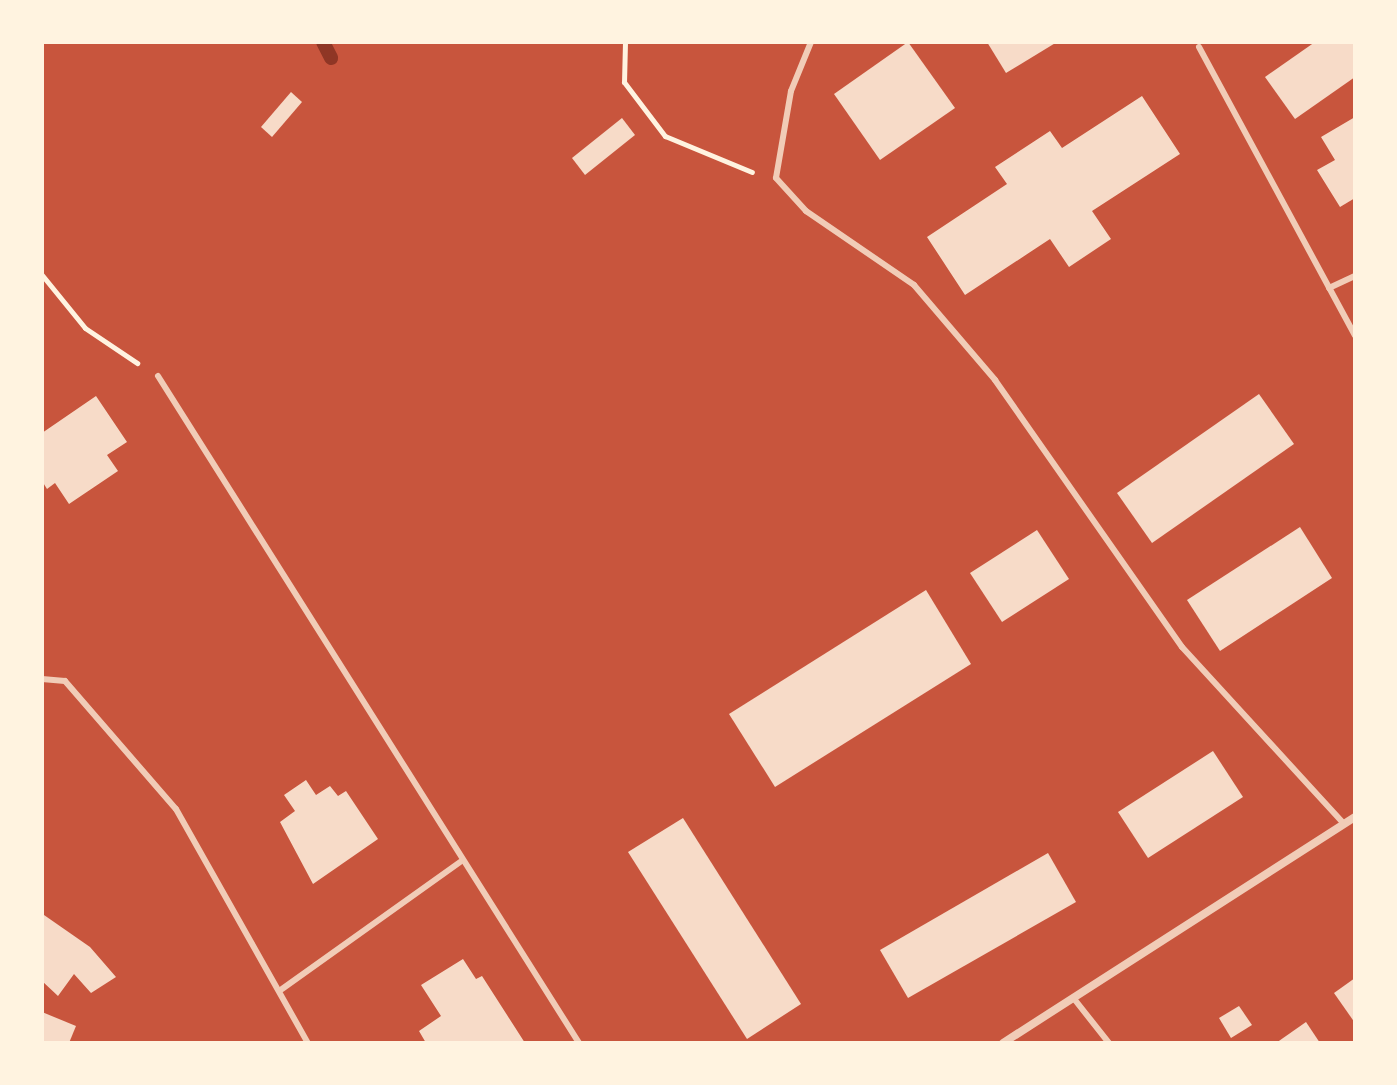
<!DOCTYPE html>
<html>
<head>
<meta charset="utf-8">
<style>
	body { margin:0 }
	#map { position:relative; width:1397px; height:1085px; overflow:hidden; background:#c8553d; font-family:Quicksand,sans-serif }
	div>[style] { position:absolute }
	.stream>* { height:14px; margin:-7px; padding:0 7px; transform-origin:7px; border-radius:7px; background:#8f3625 }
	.building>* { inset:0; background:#f7dbc8 }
	.path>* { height:5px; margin:-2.5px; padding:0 2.5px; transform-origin:2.5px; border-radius:2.5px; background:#fff3e0 }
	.service>* { height:6px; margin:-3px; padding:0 3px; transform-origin:3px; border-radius:3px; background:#f1ccb7 }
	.minor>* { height:8px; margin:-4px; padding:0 4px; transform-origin:4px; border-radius:4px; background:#f1ccb7 }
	span { translate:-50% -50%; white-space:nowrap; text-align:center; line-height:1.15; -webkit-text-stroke:7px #fff3e0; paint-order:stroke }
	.frame { position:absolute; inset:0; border:44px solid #fff3e0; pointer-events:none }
</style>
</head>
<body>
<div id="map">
	<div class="stream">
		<i style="left:323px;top:42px;width:18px;rotate:63deg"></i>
	</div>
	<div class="building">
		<i style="clip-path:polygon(908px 42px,955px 108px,880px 160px,834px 94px)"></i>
		<i style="clip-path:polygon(987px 42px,1057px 42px,1006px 73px)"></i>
		<i style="clip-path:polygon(1315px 42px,1355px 42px,1355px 77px,1295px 119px,1265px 77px)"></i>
		<i style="clip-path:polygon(291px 92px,302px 102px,272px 137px,261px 127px)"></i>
		<i style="clip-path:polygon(1142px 96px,1180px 154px,1092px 211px,1111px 239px,1069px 267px,1050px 239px,965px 295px,927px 237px,1007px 184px,995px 167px,1050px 131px,1062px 148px)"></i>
		<i style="clip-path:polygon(1355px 117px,1355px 198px,1340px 207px,1317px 170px,1335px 160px,1321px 137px)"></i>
		<i style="clip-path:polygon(622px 118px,635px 135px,585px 175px,572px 158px)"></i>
		<i style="clip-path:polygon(1259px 394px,1294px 444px,1152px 543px,1117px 493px)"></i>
		<i style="clip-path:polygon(96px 396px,127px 442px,107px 455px,118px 471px,69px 504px,55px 483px,47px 489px,42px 481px,42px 433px)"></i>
		<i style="clip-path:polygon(1300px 527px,1332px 578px,1220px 651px,1187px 600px)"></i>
		<i style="clip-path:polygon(1037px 530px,1069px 579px,1002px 622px,970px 573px)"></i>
		<i style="clip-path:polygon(926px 590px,971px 664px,775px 787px,729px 714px)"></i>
		<i style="clip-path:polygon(1213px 751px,1243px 797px,1148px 858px,1118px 812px)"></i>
		<i style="clip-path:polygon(306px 780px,316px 795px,330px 786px,338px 796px,346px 791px,378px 839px,313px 884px,280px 822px,295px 811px,284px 795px)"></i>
		<i style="clip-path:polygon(683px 818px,801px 1004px,747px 1039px,628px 852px)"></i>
		<i style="clip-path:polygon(1048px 853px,1076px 902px,908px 998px,880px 950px)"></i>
		<i style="clip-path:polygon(44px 915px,90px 947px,116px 977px,91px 993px,74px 974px,58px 996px,42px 981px)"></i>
		<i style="clip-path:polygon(463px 959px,476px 979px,482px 976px,525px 1043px,426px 1043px,419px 1031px,441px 1016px,421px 985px)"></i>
		<i style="clip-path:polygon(1355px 978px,1355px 1023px,1334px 993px)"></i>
		<i style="clip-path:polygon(1239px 1006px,1252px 1025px,1231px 1038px,1219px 1018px)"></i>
		<i style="clip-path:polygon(42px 1012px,76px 1026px,69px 1043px,42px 1043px)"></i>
		<i style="clip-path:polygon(1306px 1022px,1320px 1043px,1276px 1043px)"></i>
	</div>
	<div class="path">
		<i style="left:625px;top:42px;width:40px;rotate:91.4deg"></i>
		<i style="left:624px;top:82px;width:68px;rotate:52.8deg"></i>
		<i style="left:665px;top:136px;width:94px;rotate:22.5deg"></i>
		<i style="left:42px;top:275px;width:68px;rotate:50.9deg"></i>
		<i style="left:85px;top:328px;width:63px;rotate:33.9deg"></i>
	</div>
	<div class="service">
		<i style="left:811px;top:42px;width:53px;rotate:112.2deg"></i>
		<i style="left:791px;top:91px;width:88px;rotate:99.8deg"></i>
		<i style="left:776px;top:178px;width:45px;rotate:47.7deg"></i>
		<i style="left:806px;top:211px;width:131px;rotate:34.4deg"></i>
		<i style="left:914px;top:285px;width:125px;rotate:49.5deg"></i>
		<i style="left:995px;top:380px;width:326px;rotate:55deg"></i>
		<i style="left:1182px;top:647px;width:239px;rotate:47.5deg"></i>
		<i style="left:1199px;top:47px;width:328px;rotate:61.6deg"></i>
		<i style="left:1329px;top:288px;width:29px;rotate:-25deg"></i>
		<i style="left:158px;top:376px;width:789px;rotate:57.74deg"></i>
		<i style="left:42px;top:679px;width:23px;rotate:5deg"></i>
		<i style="left:65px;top:681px;width:169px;rotate:49.1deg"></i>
		<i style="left:176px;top:809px;width:269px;rotate:60.6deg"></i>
		<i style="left:282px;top:989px;width:219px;rotate:-35.5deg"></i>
		<i style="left:1075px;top:1000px;width:55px;rotate:51.7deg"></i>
	</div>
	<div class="minor">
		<i style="left:1003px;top:1043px;width:418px;rotate:-32.7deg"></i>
	</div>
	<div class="frame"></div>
</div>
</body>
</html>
